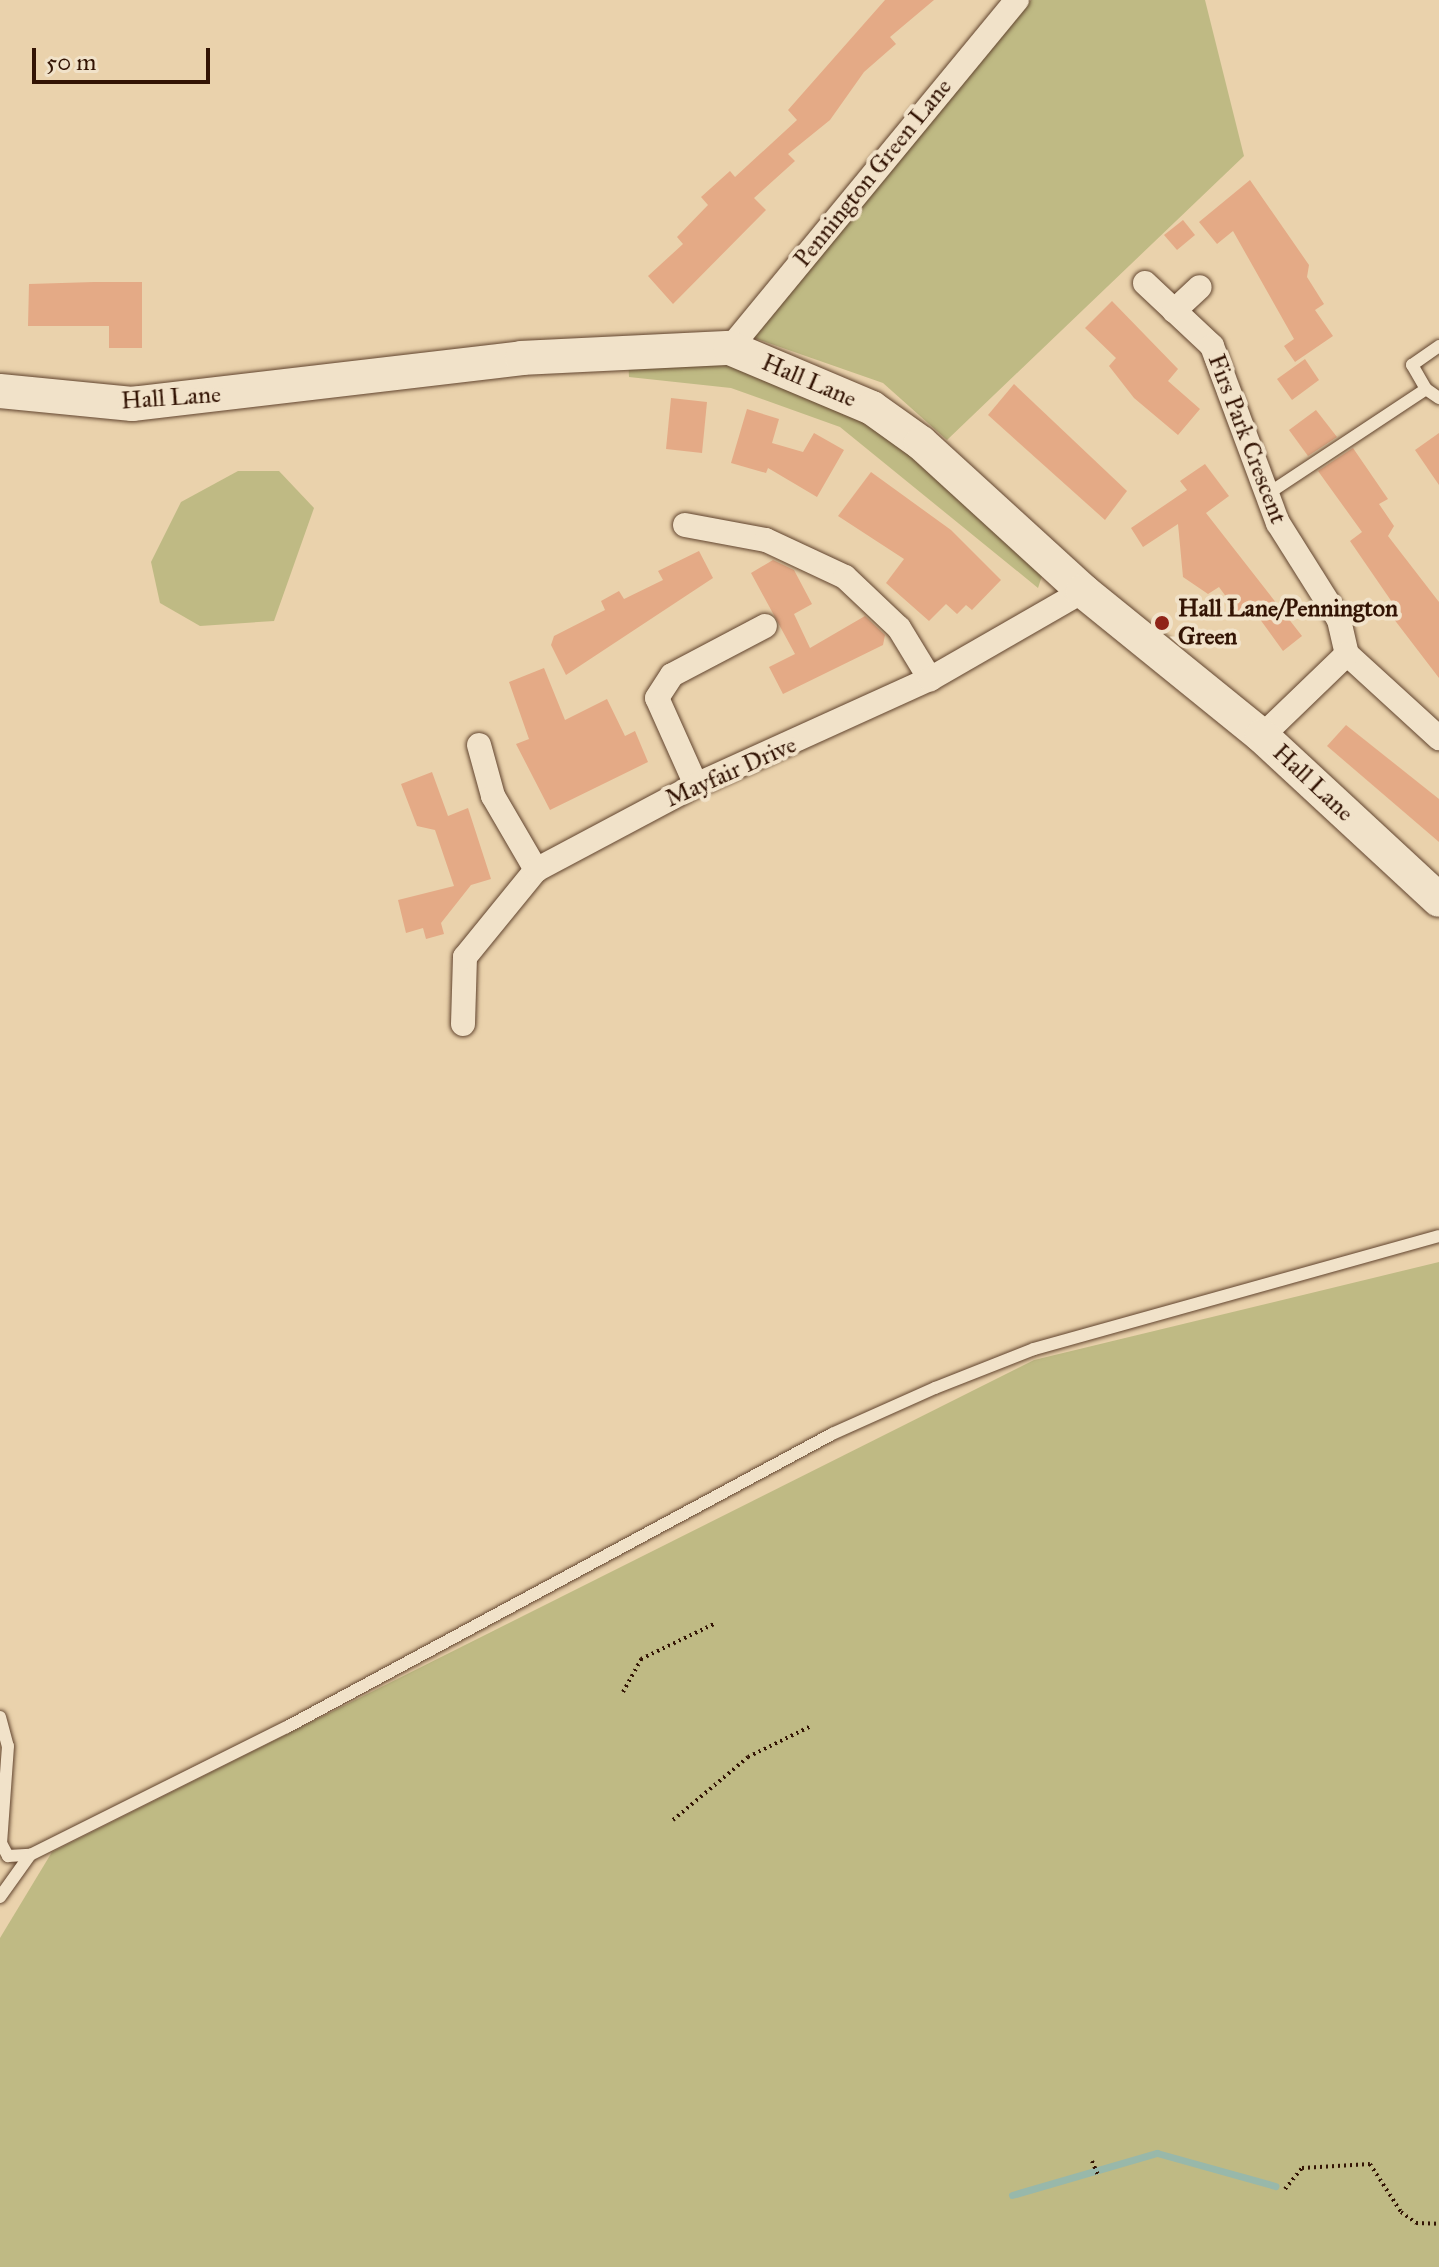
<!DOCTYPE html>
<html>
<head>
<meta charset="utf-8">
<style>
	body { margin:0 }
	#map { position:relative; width:1439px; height:2267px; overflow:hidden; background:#ead2ac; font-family:"IM FELL Great Primer",serif }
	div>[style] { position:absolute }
	.green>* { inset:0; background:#bfba84 }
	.stream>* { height:7px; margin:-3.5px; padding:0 3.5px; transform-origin:3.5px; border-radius:3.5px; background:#98b8aa }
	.building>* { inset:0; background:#e4aa86 }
	.path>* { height:4px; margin-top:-2px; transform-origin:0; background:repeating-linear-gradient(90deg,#331404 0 2px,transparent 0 6px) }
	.roads { filter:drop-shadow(0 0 2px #61442e) drop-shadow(0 0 2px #61442e) }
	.lane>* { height:12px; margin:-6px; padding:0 6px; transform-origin:6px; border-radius:6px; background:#f1e2c9 }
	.street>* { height:24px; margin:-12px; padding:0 12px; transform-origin:12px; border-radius:12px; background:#f1e2c9 }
	.secondary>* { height:34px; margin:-17px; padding:0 17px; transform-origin:17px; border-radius:17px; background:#f1e2c9 }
	.dots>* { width:22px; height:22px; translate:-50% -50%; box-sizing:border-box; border:4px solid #f1e2c9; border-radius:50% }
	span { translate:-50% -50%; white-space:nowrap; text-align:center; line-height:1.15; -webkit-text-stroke:8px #f1e2c9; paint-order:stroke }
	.street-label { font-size:24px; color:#331404 }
	.poi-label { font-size:24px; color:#331404; font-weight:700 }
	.left { translate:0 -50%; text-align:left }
	.scale { position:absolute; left:32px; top:48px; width:178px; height:36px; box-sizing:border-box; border:4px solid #331404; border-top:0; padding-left:10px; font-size:24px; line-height:28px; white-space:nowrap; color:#331404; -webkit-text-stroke:6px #f1e2c9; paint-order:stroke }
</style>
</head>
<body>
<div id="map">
	<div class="green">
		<i style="clip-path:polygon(1031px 0,1205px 0,1244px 156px,947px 440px,883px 383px,754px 338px)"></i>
		<i style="clip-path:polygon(628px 359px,730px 365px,810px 388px,895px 439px,1043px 573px,1038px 588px,840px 427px,731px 388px,629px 377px)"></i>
		<i style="clip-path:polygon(238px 471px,279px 471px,314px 508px,274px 621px,200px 626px,160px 603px,151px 562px,181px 502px)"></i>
		<i style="clip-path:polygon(1439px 1262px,1439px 2267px,0 2267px,0 1938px,52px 1852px,1034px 1360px)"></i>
	</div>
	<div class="stream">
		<i style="left:1012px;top:2195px;width:151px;rotate:-16.2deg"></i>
		<i style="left:1157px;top:2153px;width:123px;rotate:15.6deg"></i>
	</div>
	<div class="building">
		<i style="clip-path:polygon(885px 0,934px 0,890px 37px,896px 44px,864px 72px,830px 120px,788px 154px,795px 161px,754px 198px,766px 210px,673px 304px,648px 276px,683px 244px,677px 237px,708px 205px,701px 197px,730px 171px,735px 177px,797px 120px,788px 110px)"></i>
		<i style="clip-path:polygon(1250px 180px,1309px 265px,1307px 277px,1324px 304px,1315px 310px,1333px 336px,1295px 362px,1284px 346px,1294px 339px,1233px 231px,1217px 244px,1199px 222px)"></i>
		<i style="clip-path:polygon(1183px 220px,1195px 235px,1177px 250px,1164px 235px)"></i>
		<i style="clip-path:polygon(94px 282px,142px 282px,142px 348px,109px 348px,109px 326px,28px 326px,29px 284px)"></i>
		<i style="clip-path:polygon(1112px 301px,1178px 369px,1168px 381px,1200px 409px,1178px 435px,1134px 398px,1109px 366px,1116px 358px,1085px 328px)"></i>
		<i style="clip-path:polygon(1305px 359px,1319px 380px,1292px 400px,1277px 379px)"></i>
		<i style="clip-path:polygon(1014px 384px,1127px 491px,1105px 520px,988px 415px)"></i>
		<i style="clip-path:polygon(671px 398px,707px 402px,702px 453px,666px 449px)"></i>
		<i style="clip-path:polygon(747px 409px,779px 419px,772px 443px,803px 452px,814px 433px,844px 450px,817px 497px,768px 468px,766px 473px,731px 463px)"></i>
		<i style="clip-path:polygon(1316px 410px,1337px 437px,1308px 456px,1289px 430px)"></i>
		<i style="clip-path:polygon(1439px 433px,1439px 485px,1415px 450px)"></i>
		<i style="clip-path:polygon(1353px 448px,1388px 499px,1379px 504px,1394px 526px,1388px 536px,1439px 602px,1439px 678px,1387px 610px,1394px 605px,1350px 541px,1362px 532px,1318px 471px)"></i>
		<i style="clip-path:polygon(1205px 464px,1229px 496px,1206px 513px,1302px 636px,1283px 651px,1254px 611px,1243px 620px,1219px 587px,1208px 594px,1183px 577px,1178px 524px,1143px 547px,1131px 528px,1187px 490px,1180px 481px)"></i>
		<i style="clip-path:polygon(871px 472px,951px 530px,1001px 580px,972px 610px,966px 605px,957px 614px,946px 604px,929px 621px,886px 583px,904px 559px,838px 516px)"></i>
		<i style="clip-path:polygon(699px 551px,713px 578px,566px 675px,551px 645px,554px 636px,605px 610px,601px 601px,619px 591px,624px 599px,663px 580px,658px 571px)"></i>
		<i style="clip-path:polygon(773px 560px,794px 570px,812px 604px,794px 614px,810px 648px,865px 616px,885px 635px,883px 645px,783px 694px,769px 667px,795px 654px,751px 573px)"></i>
		<i style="clip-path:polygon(544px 668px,565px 720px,607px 699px,625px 736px,635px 731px,648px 762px,550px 810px,516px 744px,529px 739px,509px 682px)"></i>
		<i style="clip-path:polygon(1346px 725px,1439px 799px,1439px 842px,1327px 746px)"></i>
		<i style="clip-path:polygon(432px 772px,448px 816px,468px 808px,491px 879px,471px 885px,441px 923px,444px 934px,426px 939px,423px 928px,406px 933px,398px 900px,454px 886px,435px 830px,417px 826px,401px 784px)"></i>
	</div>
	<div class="path">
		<i style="left:623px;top:1692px;width:38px;rotate:-61deg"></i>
		<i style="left:641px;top:1659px;width:83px;rotate:-25.6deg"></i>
		<i style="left:673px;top:1820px;width:98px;rotate:-40deg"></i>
		<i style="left:748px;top:1757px;width:70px;rotate:-26.2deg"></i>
		<i style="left:1092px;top:2161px;width:15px;rotate:67deg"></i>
		<i style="left:1285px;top:2189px;width:27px;rotate:-51deg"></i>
		<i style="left:1302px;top:2168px;width:68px;rotate:-3.4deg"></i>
		<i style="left:1370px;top:2164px;width:57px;rotate:57.1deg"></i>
		<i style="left:1401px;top:2212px;width:19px;rotate:36deg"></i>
		<i style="left:1416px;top:2223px;width:23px;rotate:2deg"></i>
	</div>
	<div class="roads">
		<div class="lane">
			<i style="left:1426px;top:389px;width:16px;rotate:35deg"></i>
			<i style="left:1269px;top:493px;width:188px;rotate:-33.5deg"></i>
			<i style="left:1426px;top:389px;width:28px;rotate:-120deg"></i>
			<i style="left:1412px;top:365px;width:33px;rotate:-35deg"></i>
			<i style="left:0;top:1717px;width:30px;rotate:75deg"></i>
			<i style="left:8px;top:1746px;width:97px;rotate:94.1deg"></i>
			<i style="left:1px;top:1843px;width:15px;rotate:62deg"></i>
			<i style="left:8px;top:1856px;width:22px;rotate:-3deg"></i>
			<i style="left:30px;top:1855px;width:287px;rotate:-26.5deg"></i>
			<i style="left:287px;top:1727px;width:619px;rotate:-28.26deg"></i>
			<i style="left:832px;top:1434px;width:113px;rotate:-24.1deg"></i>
			<i style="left:935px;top:1388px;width:106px;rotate:-21.5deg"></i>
			<i style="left:1034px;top:1349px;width:420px;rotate:-15.6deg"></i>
			<i style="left:0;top:1897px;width:52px;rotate:-54.5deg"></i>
		</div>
		<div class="street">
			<i style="left:1145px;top:283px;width:92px;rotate:43.2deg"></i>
			<i style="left:1212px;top:346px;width:189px;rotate:69.6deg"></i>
			<i style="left:1278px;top:523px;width:115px;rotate:57.8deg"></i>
			<i style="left:1339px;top:620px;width:35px;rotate:77deg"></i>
			<i style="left:1347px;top:654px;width:125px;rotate:42.4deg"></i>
			<i style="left:1174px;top:311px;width:35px;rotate:-43deg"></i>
			<i style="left:730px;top:348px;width:451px;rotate:-50.5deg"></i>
			<i style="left:685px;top:525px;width:82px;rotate:10.5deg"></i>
			<i style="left:766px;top:540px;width:87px;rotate:25.1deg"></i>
			<i style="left:845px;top:577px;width:74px;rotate:43.4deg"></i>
			<i style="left:899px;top:628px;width:60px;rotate:58.7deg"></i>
			<i style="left:1262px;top:736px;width:118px;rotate:-44deg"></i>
			<i style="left:479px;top:745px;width:53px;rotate:74.6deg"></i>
			<i style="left:493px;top:796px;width:86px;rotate:59.8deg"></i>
			<i style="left:696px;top:785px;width:95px;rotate:-114.1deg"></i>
			<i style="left:657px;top:698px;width:27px;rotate:-57deg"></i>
			<i style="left:672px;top:675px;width:105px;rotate:-27.8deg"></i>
			<i style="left:463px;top:1024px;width:67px;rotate:-88.3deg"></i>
			<i style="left:465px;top:957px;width:112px;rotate:-50.8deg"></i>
			<i style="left:536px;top:870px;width:181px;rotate:-28deg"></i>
			<i style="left:696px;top:785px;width:257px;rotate:-24.4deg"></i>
			<i style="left:930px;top:679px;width:177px;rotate:-29.9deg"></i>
		</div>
		<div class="secondary">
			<i style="left:0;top:391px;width:133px;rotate:5.6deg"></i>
			<i style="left:132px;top:404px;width:393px;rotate:-6.7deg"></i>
			<i style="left:522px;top:358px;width:208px;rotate:-2.8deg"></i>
			<i style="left:730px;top:348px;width:154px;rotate:22.9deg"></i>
			<i style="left:872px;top:408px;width:60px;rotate:35.5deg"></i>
			<i style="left:921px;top:443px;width:219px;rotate:42.4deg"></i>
			<i style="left:1083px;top:591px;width:230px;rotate:39deg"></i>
			<i style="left:1262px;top:736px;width:241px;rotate:42.8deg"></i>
		</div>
	</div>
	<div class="dots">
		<i style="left:1162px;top:623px;background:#8f2418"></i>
	</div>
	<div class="street-label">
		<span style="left:873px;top:173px;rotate:-51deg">Pennington Green Lane</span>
		<span style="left:809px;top:381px;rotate:23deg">Hall Lane</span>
		<span style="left:171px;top:398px;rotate:-4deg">Hall Lane</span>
		<span style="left:1247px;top:439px;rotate:69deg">Firs Park Crescent</span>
		<span style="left:731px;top:772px;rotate:-24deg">Mayfair Drive</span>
		<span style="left:1313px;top:783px;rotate:43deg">Hall Lane</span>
	</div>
	<div class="poi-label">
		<span class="left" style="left:1178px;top:623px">Hall Lane/Pennington<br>Green</span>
	</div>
	<div class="scale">50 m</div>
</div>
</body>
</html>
